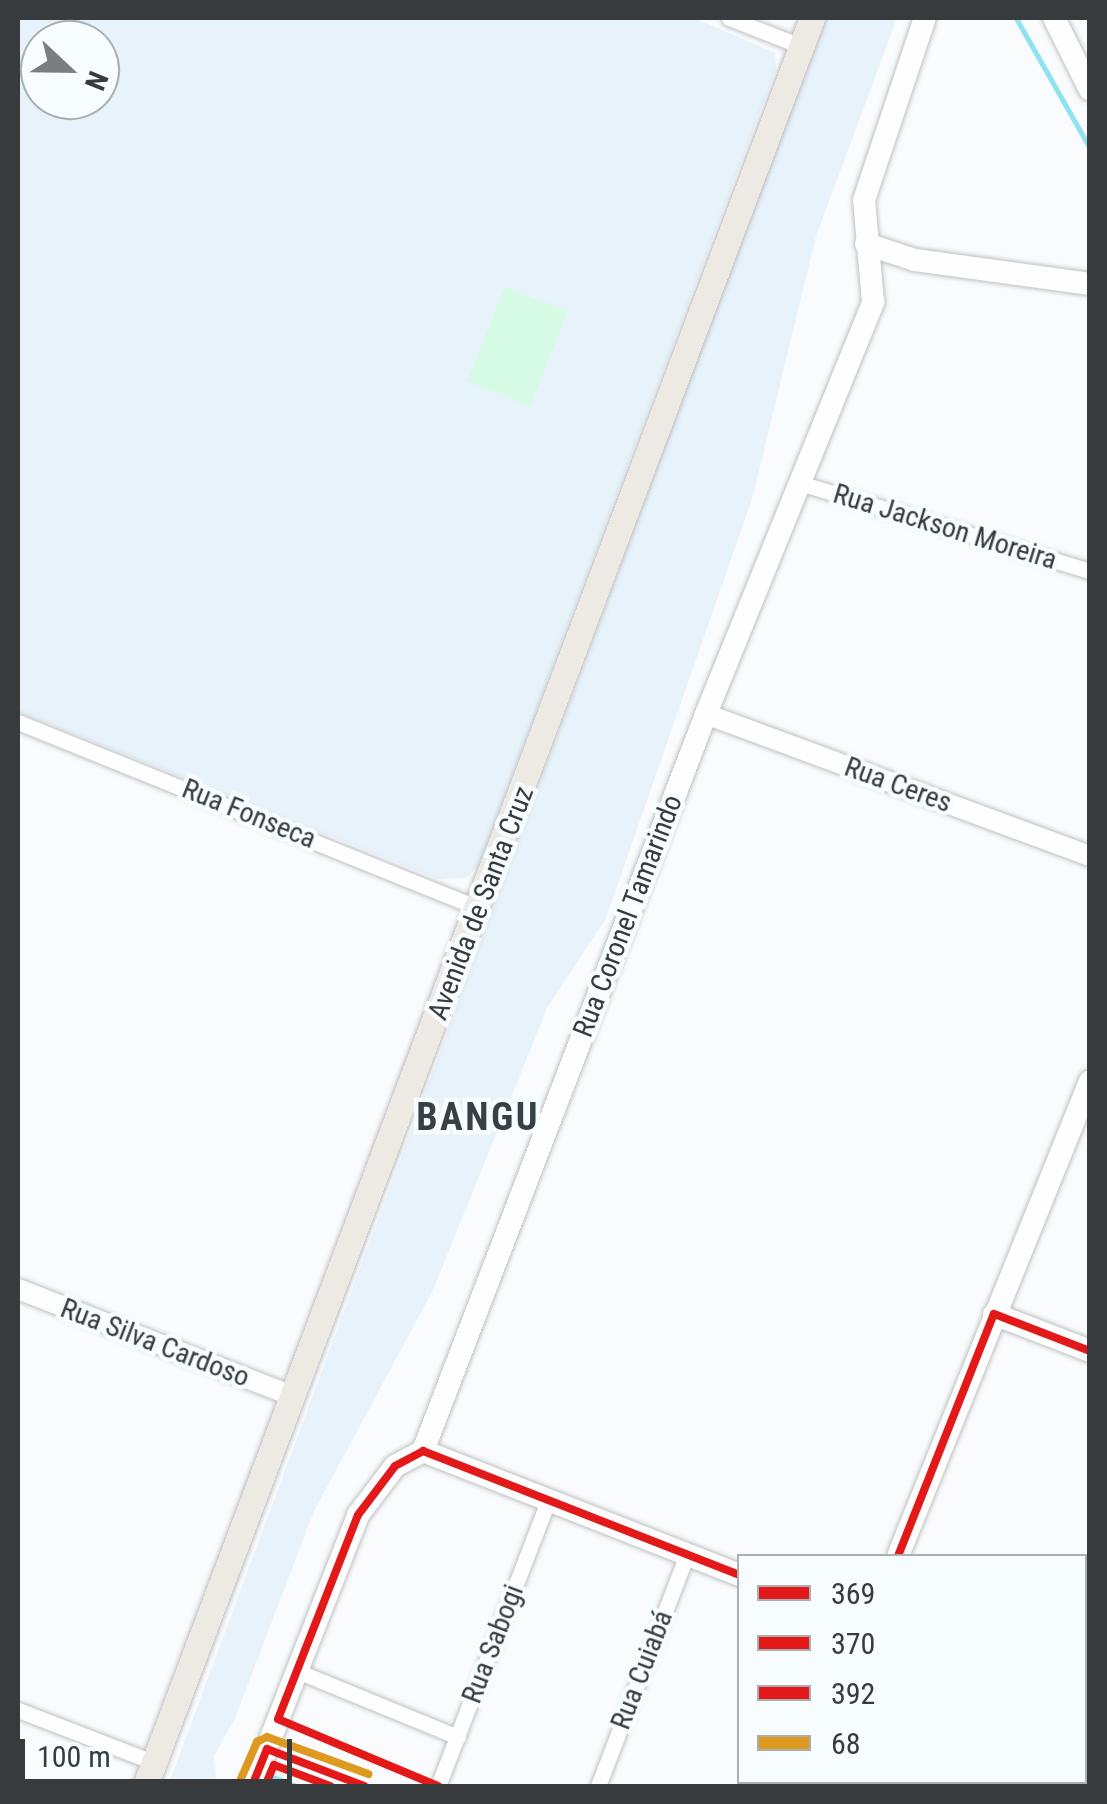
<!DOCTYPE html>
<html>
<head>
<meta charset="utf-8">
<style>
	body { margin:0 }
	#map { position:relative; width:1107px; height:1804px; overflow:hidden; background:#f9fbfd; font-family:"Roboto Condensed",sans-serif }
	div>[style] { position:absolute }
	.built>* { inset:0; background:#e7f2fa }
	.green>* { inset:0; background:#d5fbe5 }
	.stream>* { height:5px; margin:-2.5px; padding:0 2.5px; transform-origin:2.5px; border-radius:2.5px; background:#8fe2ee }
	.roads { filter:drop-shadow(0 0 2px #bec1c3) drop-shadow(0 0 2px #bec1c3) }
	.minor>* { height:15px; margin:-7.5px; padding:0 7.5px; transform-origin:7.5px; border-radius:7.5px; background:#fefeff }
	.tertiary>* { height:20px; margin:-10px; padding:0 10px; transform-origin:10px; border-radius:10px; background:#fefeff }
	.secondary>* { height:22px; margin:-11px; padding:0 11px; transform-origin:11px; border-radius:11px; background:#fefeff }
	.primary>* { height:25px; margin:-12.5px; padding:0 12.5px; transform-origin:12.5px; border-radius:12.5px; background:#ede9e3 }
	.bus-1>* { height:8px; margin:-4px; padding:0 4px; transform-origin:4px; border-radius:4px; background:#e31919 }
	.bus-2>* { height:8px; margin:-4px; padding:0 4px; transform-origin:4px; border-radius:4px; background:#e31919 }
	.bus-3>* { height:8px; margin:-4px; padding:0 4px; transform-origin:4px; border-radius:4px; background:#e31919 }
	.bus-4>* { height:8px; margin:-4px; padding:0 4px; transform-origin:4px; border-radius:4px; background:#de9a1e }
	span { translate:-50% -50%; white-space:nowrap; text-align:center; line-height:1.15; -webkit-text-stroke:9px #f7fcff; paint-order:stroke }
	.street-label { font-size:28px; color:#373b3e }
	.district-label { font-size:38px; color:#384047; font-weight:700; letter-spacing:2.5px }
	.frame { position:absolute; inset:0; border:20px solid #373b3e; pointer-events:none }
	.legend { position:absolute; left:737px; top:1554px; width:350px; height:230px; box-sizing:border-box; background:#f7fcff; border:2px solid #aaafb2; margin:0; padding:12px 18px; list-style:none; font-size:30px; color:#373b3e }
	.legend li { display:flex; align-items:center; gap:20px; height:50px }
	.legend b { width:50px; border:2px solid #aaafb2 }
	.north { position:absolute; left:20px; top:20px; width:100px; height:100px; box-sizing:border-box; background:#f7fcff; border:2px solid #aaafb2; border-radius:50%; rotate:112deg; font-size:28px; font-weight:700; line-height:40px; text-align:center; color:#373b3e }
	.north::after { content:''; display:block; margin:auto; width:35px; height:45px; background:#7b7e81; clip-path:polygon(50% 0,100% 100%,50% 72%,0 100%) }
	.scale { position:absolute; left:20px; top:1739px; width:272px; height:45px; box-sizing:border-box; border:5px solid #373b3e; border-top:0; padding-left:12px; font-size:30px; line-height:35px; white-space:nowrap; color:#373b3e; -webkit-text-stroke:8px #f7fcff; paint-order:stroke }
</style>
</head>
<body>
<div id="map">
	<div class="built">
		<i style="clip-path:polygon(evenodd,18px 18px,694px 18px,775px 53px,776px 69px,608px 517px,478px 866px,466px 878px,438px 879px,18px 712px,18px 18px,40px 40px,100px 40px,100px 100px,40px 100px,40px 40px)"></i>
		<i style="clip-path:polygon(824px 18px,897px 18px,816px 236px,752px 499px,606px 918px,547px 1008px,433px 1290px,314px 1511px,235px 1718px,214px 1756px,217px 1786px,168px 1786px)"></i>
	</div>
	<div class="green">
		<i style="clip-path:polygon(505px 287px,568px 311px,530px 406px,467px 381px)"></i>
	</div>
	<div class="stream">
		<i style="left:1016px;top:18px;width:150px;rotate:60.4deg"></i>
		<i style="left:273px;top:1777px;width:25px;rotate:21deg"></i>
	</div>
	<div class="roads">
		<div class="minor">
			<i style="left:729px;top:18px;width:77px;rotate:21.3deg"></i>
			<i style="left:800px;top:483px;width:303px;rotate:16.9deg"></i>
			<i style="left:18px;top:722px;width:497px;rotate:22deg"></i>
			<i style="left:297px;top:1671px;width:174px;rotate:22.3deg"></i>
			<i style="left:18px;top:1710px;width:147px;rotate:21.1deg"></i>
			<i style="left:438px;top:1786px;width:305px;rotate:-68.9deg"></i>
			<i style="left:598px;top:1786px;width:248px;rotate:-69deg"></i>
		</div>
		<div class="tertiary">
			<i style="left:706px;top:714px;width:409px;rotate:20.3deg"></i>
			<i style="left:18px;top:1289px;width:295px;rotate:21.3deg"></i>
			<i style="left:807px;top:1786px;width:4px;rotate:-63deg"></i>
		</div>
		<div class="secondary">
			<i style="left:1054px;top:18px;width:80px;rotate:63.4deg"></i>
			<i style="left:866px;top:244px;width:52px;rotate:18.1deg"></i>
			<i style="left:915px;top:260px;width:177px;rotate:7.8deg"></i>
			<i style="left:994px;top:1314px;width:103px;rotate:21.1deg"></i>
			<i style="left:423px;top:1451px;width:340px;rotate:21.4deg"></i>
			<i style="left:898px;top:1556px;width:512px;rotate:-67.99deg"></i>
			<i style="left:1084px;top:1710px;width:6px;rotate:18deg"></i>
			<i style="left:252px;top:1786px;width:291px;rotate:-68.6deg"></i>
			<i style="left:358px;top:1515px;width:61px;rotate:-52.9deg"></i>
			<i style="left:395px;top:1466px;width:32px;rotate:-28deg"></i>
			<i style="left:423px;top:1451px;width:789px;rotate:-68.99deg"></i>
			<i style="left:706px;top:714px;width:445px;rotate:-67.9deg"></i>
			<i style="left:873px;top:302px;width:102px;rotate:-95deg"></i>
			<i style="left:864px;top:200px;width:192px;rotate:-71.5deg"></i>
		</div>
		<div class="primary">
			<i style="left:145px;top:1786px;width:1890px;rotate:-69.33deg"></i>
		</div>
	</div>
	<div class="bus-1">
		<i style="left:898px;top:1556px;width:260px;rotate:-68.4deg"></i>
		<i style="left:994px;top:1314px;width:103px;rotate:21.1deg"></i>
		<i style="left:438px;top:1786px;width:173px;rotate:-157.3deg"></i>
		<i style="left:278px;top:1719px;width:219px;rotate:-68.6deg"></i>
		<i style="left:358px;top:1515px;width:61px;rotate:-52.9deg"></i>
		<i style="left:395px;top:1466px;width:32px;rotate:-28deg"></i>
		<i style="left:423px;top:1451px;width:340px;rotate:21.4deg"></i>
	</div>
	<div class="bus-2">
		<i style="left:252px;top:1786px;width:40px;rotate:-68deg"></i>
		<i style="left:267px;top:1749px;width:104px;rotate:20.9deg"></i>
	</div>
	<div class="bus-3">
		<i style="left:265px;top:1786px;width:23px;rotate:-67deg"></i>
		<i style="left:274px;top:1765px;width:60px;rotate:20.6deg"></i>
	</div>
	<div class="bus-4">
		<i style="left:240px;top:1781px;width:43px;rotate:-66.4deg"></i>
		<i style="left:257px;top:1742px;width:11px;rotate:-27deg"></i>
		<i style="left:267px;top:1737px;width:108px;rotate:20.1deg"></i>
	</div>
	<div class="street-label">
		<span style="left:945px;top:527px;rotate:17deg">Rua Jackson Moreira</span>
		<span style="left:898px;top:785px;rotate:20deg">Rua Ceres</span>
		<span style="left:249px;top:814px;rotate:22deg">Rua Fonseca</span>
		<span style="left:481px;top:903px;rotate:-69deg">Avenida de Santa Cruz</span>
		<span style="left:628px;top:916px;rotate:-69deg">Rua Coronel Tamarindo</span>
		<span style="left:155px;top:1343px;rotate:21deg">Rua Silva Cardoso</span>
		<span style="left:493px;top:1644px;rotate:-69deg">Rua Sabogi</span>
		<span style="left:642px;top:1670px;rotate:-69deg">Rua Cuiabá</span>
	</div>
	<div class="district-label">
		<span style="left:478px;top:1118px">BANGU</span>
	</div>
	<div class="frame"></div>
	<ul class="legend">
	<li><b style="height:12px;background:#e31919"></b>369</li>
	<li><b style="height:12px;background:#e31919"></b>370</li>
	<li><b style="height:12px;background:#e31919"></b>392</li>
	<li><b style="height:12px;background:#de9a1e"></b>68</li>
	</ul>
	<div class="north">N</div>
	<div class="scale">100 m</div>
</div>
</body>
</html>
